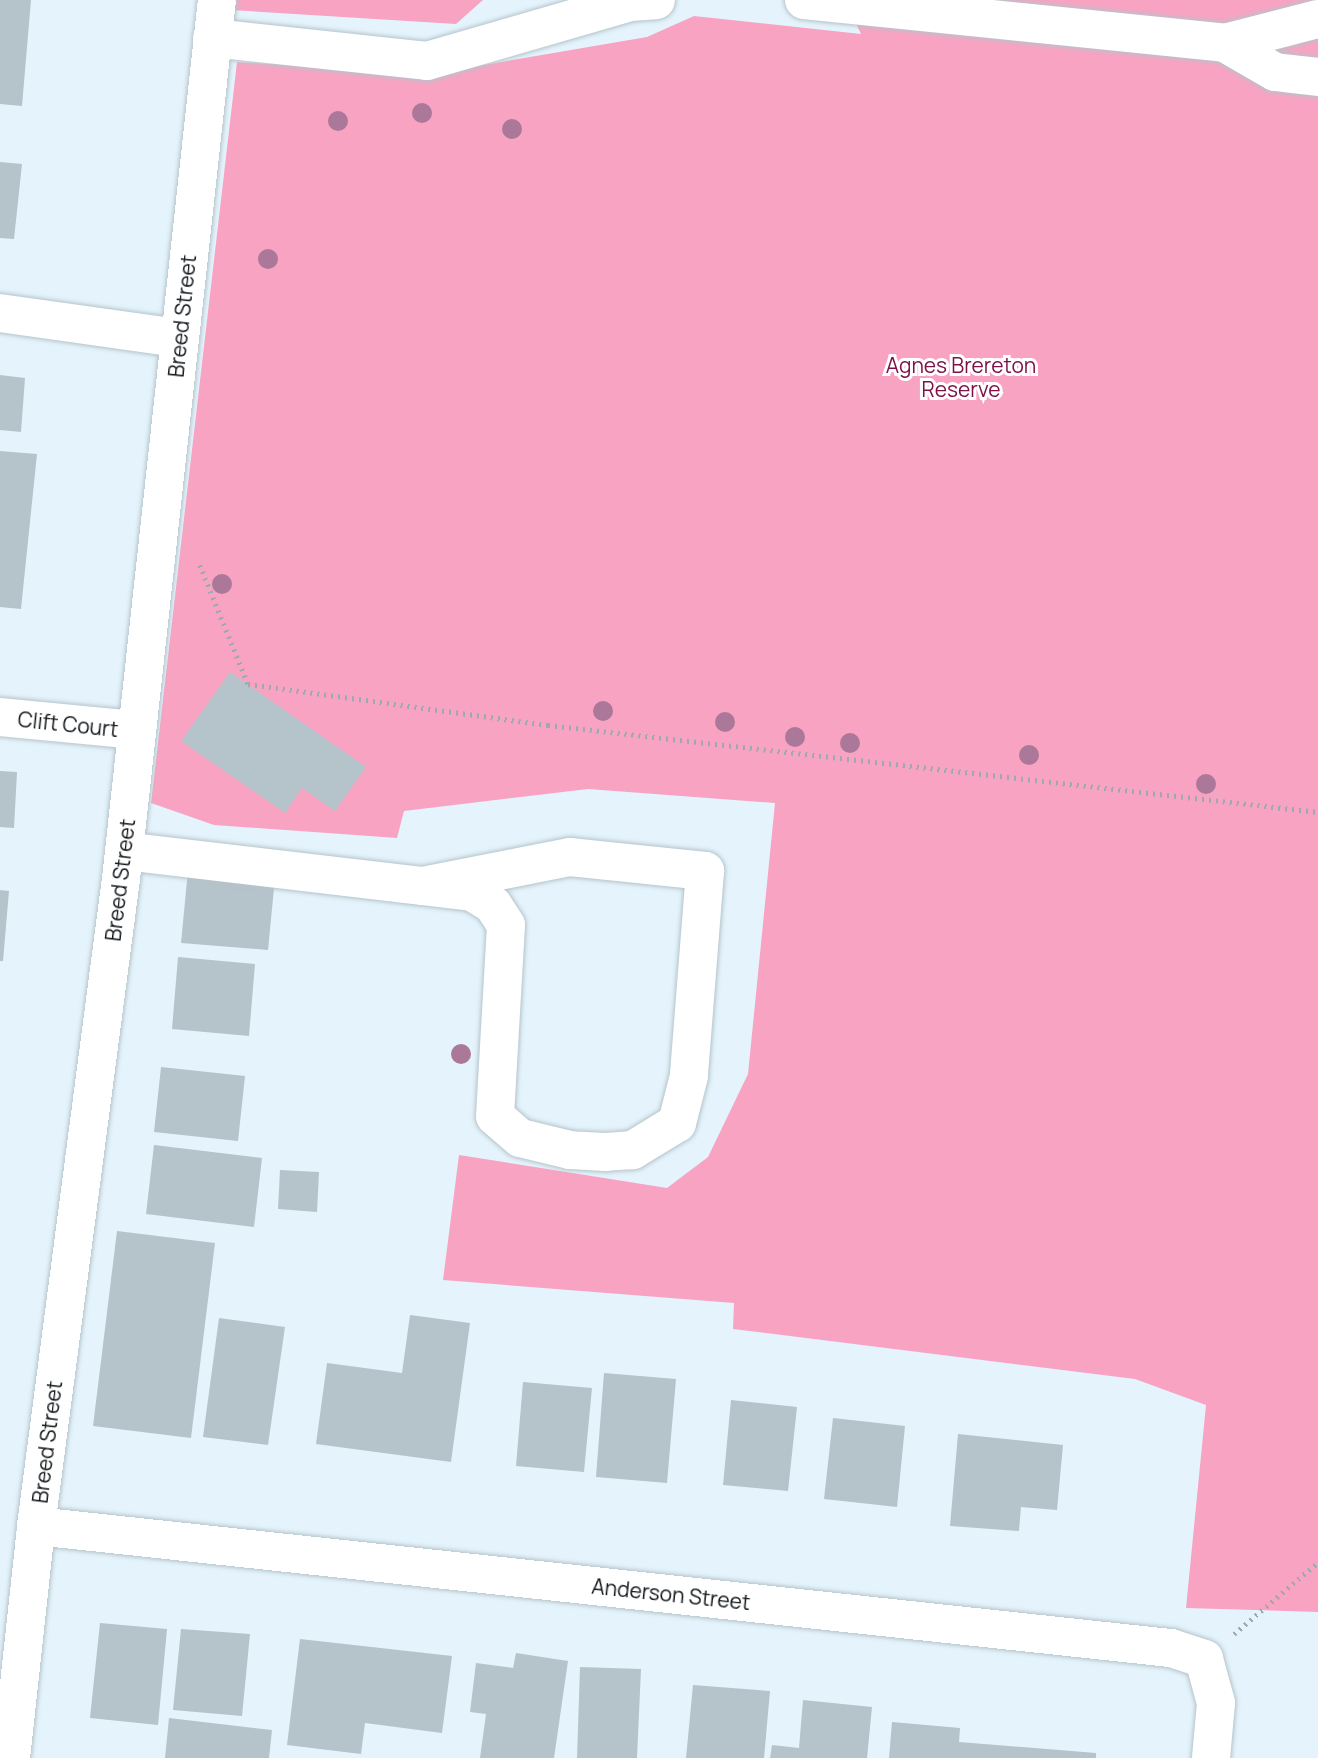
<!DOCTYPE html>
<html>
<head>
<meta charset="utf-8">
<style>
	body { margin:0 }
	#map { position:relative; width:1318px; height:1758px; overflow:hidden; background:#e5f4fc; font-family:Manrope,sans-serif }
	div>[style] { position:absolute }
	.green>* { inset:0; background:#f8a3c2 }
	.building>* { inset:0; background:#b5c3ca }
	.path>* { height:4.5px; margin-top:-2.25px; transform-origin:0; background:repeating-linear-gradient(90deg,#9da9af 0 2px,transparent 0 7px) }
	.roads { filter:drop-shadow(0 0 2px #b5c4cb) drop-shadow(0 0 2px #b5c4cb) }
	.minor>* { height:38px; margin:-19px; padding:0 19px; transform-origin:19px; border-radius:19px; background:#fff }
	.trees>* { width:20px; height:20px; margin:-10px; border-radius:50%; background:#ab7899 }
	span { translate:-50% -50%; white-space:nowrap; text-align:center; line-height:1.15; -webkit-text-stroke:6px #fff; paint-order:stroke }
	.street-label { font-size:21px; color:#111619 }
	.park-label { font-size:21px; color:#7c1248 }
</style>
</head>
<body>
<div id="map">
	<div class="green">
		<i style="clip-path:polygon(233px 0,483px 0,456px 24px,232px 10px)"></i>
		<i style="clip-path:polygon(845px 0,1318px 0,1318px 1612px,1186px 1608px,1206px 1405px,1135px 1379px,733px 1329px,734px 1303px,443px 1280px,459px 1155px,667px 1188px,708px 1157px,748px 1074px,775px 803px,588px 789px,404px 811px,397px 838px,214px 825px,151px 803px,237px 62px,431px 74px,647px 37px,694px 16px,861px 34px)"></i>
	</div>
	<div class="building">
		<i style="clip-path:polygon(0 0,31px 0,22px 106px,0 104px)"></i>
		<i style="clip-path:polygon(0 162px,22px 164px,14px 239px,0 238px)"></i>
		<i style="clip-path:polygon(0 375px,25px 378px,21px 432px,0 430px)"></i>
		<i style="clip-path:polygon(0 451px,37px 454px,21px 609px,0 607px)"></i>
		<i style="clip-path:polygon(230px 672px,366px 767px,335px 811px,302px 788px,285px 813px,181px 741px)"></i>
		<i style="clip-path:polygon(0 771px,17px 772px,14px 828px,0 827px)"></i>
		<i style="clip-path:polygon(188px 870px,275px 878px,268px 950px,181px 943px)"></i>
		<i style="clip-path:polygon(0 890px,9px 891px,3px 961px,0 961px)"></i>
		<i style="clip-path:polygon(178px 957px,255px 964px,249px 1036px,172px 1029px)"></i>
		<i style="clip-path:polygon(161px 1067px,245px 1076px,238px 1141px,154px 1132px)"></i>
		<i style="clip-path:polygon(154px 1145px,262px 1158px,254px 1227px,146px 1214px)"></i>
		<i style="clip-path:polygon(280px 1170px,319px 1172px,317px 1212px,278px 1209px)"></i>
		<i style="clip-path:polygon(117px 1231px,215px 1243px,191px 1438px,93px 1426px)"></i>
		<i style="clip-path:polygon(410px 1315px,470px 1323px,451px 1462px,316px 1444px,327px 1363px,402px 1373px)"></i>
		<i style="clip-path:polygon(219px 1318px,285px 1327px,268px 1445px,203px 1437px)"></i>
		<i style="clip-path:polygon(604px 1373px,676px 1379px,667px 1483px,596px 1477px)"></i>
		<i style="clip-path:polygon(523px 1382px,592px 1388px,584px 1472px,516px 1466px)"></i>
		<i style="clip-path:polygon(731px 1400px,797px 1407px,788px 1491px,723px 1485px)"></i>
		<i style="clip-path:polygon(833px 1418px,905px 1426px,897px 1507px,824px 1499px)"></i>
		<i style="clip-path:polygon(958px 1434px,1063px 1445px,1057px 1510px,1021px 1507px,1019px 1531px,950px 1526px)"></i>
		<i style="clip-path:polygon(100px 1623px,167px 1629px,158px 1725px,90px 1718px)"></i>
		<i style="clip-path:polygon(181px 1629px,250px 1634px,242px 1716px,173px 1710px)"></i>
		<i style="clip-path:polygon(300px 1639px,452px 1656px,442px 1733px,365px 1723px,361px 1754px,287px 1745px)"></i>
		<i style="clip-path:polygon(516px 1653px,568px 1661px,554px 1758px,480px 1758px,486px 1714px,470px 1712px,476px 1663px,513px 1668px)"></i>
		<i style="clip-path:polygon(580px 1667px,641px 1669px,637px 1758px,577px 1758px)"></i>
		<i style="clip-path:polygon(693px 1685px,770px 1691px,764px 1758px,686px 1758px)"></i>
		<i style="clip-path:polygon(803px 1700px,872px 1707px,867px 1758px,770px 1758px,772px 1745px,799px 1748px)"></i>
		<i style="clip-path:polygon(169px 1718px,272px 1730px,269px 1758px,165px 1758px)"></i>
		<i style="clip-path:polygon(892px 1722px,960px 1728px,959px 1742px,1096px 1753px,1096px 1758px,889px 1758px)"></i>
	</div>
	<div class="path">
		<i style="left:200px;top:565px;width:128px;rotate:68deg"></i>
		<i style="left:248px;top:684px;width:303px;rotate:7.8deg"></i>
		<i style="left:548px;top:725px;width:775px;rotate:6.45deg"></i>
		<i style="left:1234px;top:1634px;width:111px;rotate:-40.6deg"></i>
	</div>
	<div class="roads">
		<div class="minor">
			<i style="left:804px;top:0;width:423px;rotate:5.8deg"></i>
			<i style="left:1225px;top:43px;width:96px;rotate:-14.5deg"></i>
			<i style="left:212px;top:38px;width:216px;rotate:6.1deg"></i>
			<i style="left:427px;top:61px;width:211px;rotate:-16.2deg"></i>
			<i style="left:630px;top:2px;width:26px;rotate:-4deg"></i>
			<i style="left:1225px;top:43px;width:58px;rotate:30.1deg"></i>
			<i style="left:1275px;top:72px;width:43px;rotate:6.6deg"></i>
			<i style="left:0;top:313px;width:181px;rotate:8deg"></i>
			<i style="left:0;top:717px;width:137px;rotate:5.5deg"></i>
			<i style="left:124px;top:851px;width:301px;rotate:6.7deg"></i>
			<i style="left:423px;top:886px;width:150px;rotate:-11.2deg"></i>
			<i style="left:570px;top:857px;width:136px;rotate:5.9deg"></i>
			<i style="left:705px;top:871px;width:206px;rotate:94.5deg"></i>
			<i style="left:689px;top:1076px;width:49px;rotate:104.3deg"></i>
			<i style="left:677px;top:1123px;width:52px;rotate:148.5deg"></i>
			<i style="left:633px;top:1150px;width:27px;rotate:176deg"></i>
			<i style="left:606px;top:1152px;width:36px;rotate:-177deg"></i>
			<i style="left:570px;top:1150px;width:51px;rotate:-166.5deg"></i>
			<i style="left:520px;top:1138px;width:33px;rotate:-139deg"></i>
			<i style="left:495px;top:1116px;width:191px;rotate:-86.7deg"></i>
			<i style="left:506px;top:925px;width:24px;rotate:-123deg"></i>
			<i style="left:493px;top:905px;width:25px;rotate:-148deg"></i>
			<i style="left:472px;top:892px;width:49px;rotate:-173deg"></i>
			<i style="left:36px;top:1526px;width:1142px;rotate:6.14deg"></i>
			<i style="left:1171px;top:1648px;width:35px;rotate:18deg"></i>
			<i style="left:1204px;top:1659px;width:46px;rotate:74.7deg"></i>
			<i style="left:1216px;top:1703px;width:55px;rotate:95.2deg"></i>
			<i style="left:11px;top:1758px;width:233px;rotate:-83.8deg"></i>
			<i style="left:36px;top:1526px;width:653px;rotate:-82.52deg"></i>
			<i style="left:121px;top:879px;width:884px;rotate:-83.77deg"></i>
		</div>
	</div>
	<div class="trees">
		<i style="left:422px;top:113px"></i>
		<i style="left:338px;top:121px"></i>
		<i style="left:512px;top:129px"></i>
		<i style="left:268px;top:259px"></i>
		<i style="left:222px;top:584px"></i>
		<i style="left:603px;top:711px"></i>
		<i style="left:725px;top:722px"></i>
		<i style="left:795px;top:737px"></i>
		<i style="left:850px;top:743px"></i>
		<i style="left:1029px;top:755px"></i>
		<i style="left:1206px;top:784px"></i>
		<i style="left:461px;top:1054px"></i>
	</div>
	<div class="street-label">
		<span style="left:182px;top:316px;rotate:-84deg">Breed Street</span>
		<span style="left:68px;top:724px;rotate:6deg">Clift Court</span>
		<span style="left:120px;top:880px;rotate:-83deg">Breed Street</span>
		<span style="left:47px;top:1442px;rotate:-83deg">Breed Street</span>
		<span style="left:671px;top:1594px;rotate:6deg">Anderson Street</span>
	</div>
	<div class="park-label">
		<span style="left:961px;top:377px">Agnes Brereton<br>Reserve</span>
	</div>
</div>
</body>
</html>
